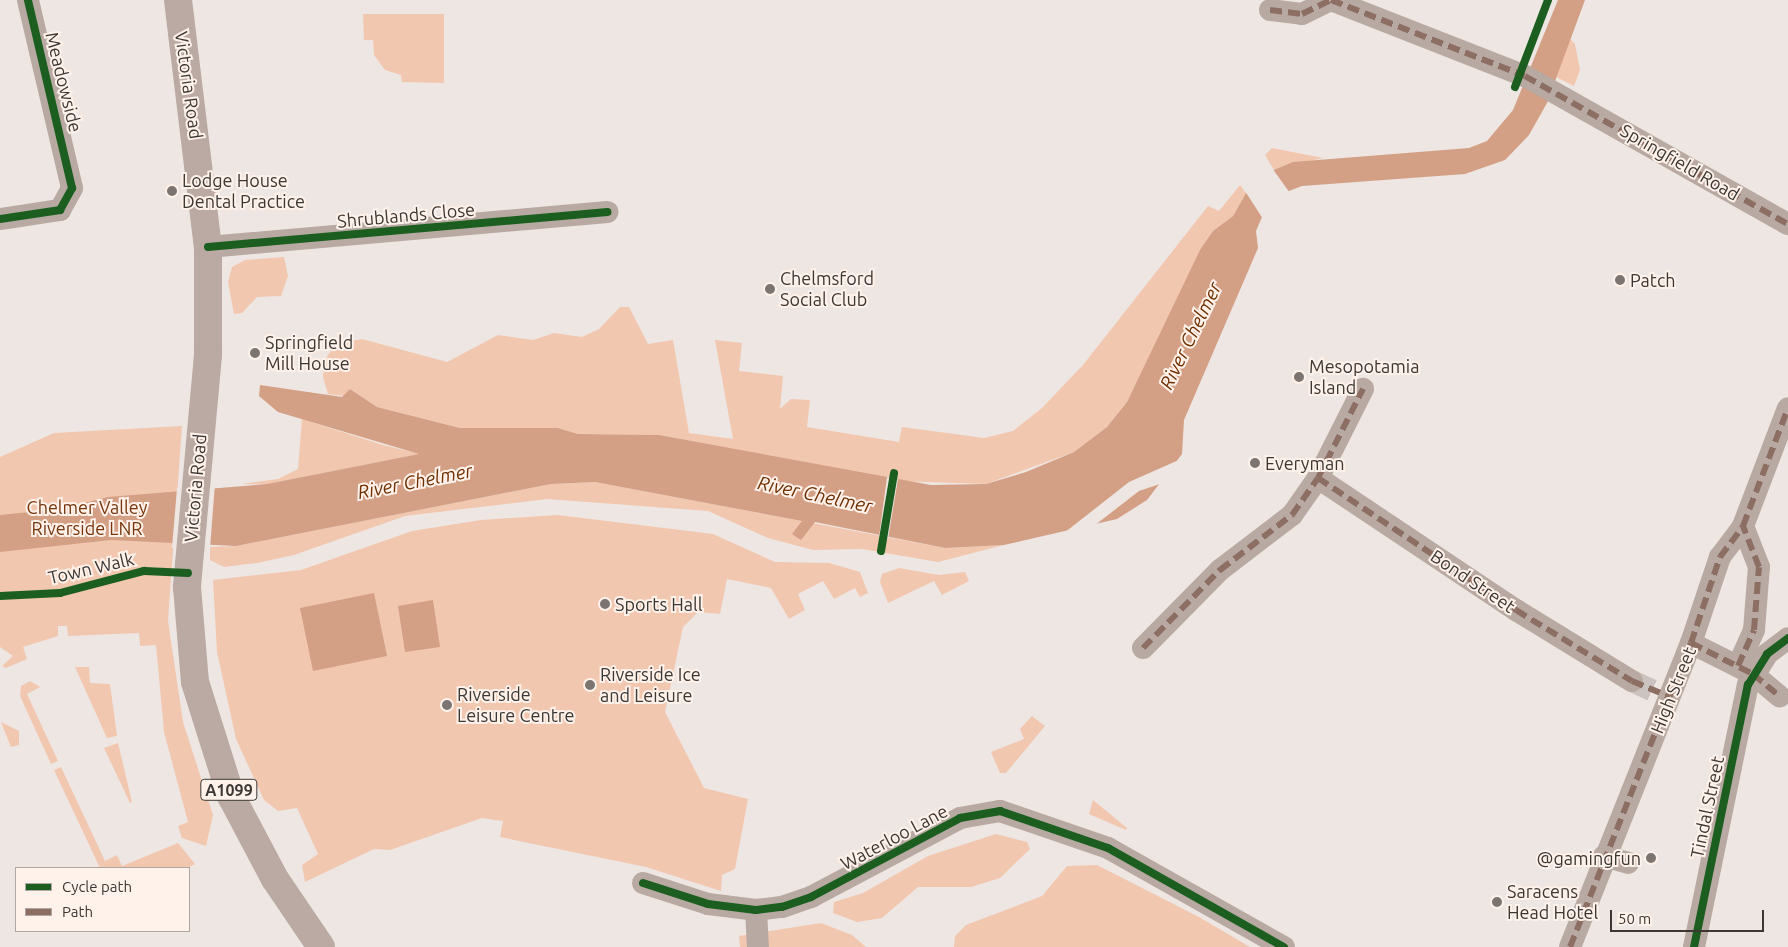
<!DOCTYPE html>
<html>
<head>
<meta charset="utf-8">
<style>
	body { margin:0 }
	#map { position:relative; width:1788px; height:947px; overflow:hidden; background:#eee6e2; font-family:Ubuntu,sans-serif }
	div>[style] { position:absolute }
	.green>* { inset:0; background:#f2c7b0 }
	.water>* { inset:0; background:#d39f85 }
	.pier>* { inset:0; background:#eee6e2 }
	.minor-tunnel>* { height:22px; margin-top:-11px; transform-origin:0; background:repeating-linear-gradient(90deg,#cbc3bf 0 22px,transparent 0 33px) }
	.minor>* { height:22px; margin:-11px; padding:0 11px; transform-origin:11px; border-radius:11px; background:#b8aaa2 }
	.major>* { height:28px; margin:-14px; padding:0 14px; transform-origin:14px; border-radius:14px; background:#baaaa3 }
	.quiet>* { height:6px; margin-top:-3px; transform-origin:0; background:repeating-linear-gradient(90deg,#8d6e63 0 12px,transparent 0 18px) }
	.cycleway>* { height:8px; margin:-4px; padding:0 4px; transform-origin:4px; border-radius:4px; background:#1b5e20 }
	.dots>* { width:14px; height:14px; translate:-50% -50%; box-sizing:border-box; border:2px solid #fff2eb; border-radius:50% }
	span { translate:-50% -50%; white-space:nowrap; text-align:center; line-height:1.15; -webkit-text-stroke:4px #fff2eb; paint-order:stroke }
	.shield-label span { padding:1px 4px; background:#fff2eb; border:1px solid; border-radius:4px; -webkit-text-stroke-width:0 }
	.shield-label { font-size:16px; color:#3d3734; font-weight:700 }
	.street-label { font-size:18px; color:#3d3734 }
	.poi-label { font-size:18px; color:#3d3734 }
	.left { translate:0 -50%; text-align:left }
	.right { translate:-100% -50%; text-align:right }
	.park-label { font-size:18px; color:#77360c }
	.water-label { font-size:19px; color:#6f2f01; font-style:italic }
	.legend { position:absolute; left:15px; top:867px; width:175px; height:65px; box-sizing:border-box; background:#fff2eb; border:1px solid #b1a7a2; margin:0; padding:6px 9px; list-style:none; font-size:15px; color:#3d3734 }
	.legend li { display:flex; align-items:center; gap:10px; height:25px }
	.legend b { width:25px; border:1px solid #b1a7a2 }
	.scale { position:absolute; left:1610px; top:910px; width:154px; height:22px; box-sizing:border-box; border:2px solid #3d3734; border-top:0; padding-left:6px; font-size:15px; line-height:18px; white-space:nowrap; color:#3d3734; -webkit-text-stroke:4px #fff2eb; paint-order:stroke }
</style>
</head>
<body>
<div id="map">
	<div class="green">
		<i style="clip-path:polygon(363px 14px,444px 14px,444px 83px,402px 82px,401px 75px,385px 70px,374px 55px,373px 40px,364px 40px)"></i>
		<i style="clip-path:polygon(1570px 39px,1575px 44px,1580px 70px,1574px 86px,1556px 77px)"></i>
		<i style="clip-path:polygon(1272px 148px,1323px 158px,1274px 170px,1265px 155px)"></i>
		<i style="clip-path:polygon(1240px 185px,1246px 193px,1233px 216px,1213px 231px,1127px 402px,1107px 427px,1074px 452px,986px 484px,897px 481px,659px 435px,578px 434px,558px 428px,460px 428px,377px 407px,350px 389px,345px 396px,328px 394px,323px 377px,325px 360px,335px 344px,362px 339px,447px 362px,498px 335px,533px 340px,554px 333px,582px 337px,599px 329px,620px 307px,629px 307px,648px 344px,673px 340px,689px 433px,733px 439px,715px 340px,742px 343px,739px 371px,783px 376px,780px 409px,791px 399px,810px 400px,807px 427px,899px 442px,902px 427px,984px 438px,1013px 431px,1042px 408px,1083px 365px,1208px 206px,1219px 211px)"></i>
		<i style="clip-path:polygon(284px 257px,288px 276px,281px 296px,257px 297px,242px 313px,234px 314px,228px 282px,232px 267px,245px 260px)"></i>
		<i style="clip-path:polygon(302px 419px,383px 445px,420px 454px,267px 484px,241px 484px,278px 479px,298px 469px)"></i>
		<i style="clip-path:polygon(182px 426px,168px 621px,183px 722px,213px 815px,206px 846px,182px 838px,178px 826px,188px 822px,164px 732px,156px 645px,140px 646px,139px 633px,68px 636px,67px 626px,58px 626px,58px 636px,23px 647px,27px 659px,6px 668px,2px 666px,13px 656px,0 647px,0 457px,54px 433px)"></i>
		<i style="clip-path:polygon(595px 482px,945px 548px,1004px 545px,938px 562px,862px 549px,813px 550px,768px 538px,708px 511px,547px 499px,405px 516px,294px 555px,257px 563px,224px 567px,210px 560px,210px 547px,236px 546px,551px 484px)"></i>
		<i style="clip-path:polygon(558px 515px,713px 534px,775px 562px,829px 563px,860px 572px,868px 593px,860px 597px,855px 588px,834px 599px,823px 581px,798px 594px,805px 610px,789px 619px,771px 588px,727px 579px,720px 614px,698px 612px,683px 627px,665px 712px,704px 788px,748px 799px,735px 869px,722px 875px,721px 891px,646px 867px,500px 837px,503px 821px,482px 818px,390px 850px,374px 849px,305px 882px,302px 865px,318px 854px,297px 808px,278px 811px,264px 800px,236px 739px,217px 652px,213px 580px,301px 570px,412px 531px,481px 520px)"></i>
		<i style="clip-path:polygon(899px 568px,939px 575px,965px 572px,969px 581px,942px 595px,934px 581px,888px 603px,880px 582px,882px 574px)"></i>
		<i style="clip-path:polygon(75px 667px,89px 667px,90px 683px,110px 684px,117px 736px,107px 738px)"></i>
		<i style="clip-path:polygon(30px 681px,40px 687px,27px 694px,58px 761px,51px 764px,20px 696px,21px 686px)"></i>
		<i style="clip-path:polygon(1032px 716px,1045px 726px,1006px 773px,1000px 773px,991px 752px,1024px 739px,1020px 729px)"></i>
		<i style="clip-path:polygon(1px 722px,19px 731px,19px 745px,11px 747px)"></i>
		<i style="clip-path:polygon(118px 743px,132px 802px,130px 803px,104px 748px)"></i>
		<i style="clip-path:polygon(61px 767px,105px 861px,117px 855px,122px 866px,178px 843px,195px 864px,187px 868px,100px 868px,54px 770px)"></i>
		<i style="clip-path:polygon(1093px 800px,1127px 828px,1126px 830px,1089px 814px)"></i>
		<i style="clip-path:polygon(996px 834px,1027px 842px,1030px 849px,1000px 878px,971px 887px,918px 887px,882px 918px,857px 922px,833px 913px,834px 902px,863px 893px,928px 856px)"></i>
		<i style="clip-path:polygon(1097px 865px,1199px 917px,1250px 947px,954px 947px,955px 936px,966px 925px,1042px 896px,1067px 866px)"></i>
		<i style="clip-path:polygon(821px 923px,852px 935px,866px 947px,740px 947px,739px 936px)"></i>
	</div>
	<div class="water">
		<i style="clip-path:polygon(1558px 0,1585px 0,1547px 103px,1529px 135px,1505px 160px,1465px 174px,1302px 186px,1289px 191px,1262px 217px,1256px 231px,1258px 248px,1184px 420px,1182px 454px,1147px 500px,1117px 519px,1004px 545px,945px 548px,815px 522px,801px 540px,792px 534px,802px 521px,595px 482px,551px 484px,236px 546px,111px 540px,0 552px,0 515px,60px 509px,108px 497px,267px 484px,419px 454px,278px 412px,259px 396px,260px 385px,342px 397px,350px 389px,377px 407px,460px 428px,558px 428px,578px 434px,659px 435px,931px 485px,986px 484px,1026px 472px,1074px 452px,1107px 427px,1127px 402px,1200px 250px,1213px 231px,1233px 216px,1246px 193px,1274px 170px,1293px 162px,1469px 148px,1487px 141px,1513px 110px)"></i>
		<i style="clip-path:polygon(374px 593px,387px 656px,313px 671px,300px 608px)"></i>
		<i style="clip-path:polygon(433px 600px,440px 647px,405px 652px,398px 606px)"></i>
	</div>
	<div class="pier">
		<i style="clip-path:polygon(1272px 168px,1290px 193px,1263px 219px,1245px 191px)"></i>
		<i style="clip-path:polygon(1181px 459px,1166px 482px,1139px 491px,1090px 529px,1064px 533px,1129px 482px)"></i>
		<i style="clip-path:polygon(887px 477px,898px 479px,888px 539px,879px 537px)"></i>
		<i style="clip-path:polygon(215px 483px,210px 549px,172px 548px,177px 488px)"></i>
	</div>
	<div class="minor-tunnel">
		<i style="left:1632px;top:681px;width:26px;rotate:25deg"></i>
	</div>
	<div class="minor">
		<i style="left:1331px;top:0;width:208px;rotate:21.4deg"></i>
		<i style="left:1525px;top:76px;width:302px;rotate:29.4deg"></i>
		<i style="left:1270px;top:10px;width:32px;rotate:7deg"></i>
		<i style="left:1302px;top:14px;width:32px;rotate:-26deg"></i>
		<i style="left:0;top:219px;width:61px;rotate:-8.5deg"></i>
		<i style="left:60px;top:210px;width:25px;rotate:-61deg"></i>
		<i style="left:72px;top:188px;width:193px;rotate:-103.2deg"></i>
		<i style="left:208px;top:247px;width:401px;rotate:-5deg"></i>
		<i style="left:1318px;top:478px;width:238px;rotate:33.7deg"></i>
		<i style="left:1516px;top:610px;width:136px;rotate:31.5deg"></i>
		<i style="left:1691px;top:643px;width:69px;rotate:26.6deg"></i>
		<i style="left:1753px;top:674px;width:35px;rotate:40deg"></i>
		<i style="left:1143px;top:648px;width:110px;rotate:-45.4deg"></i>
		<i style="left:1220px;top:570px;width:91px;rotate:-37.4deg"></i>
		<i style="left:1292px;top:515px;width:45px;rotate:-54.9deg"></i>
		<i style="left:1318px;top:478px;width:100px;rotate:-63.2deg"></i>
		<i style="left:1738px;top:666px;width:39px;rotate:-66deg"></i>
		<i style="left:1754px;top:630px;width:63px;rotate:-85.5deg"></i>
		<i style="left:1759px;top:567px;width:44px;rotate:-111.3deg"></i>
		<i style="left:1604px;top:856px;width:25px;rotate:16deg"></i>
		<i style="left:643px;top:883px;width:68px;rotate:17.9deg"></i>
		<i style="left:708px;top:904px;width:48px;rotate:7.1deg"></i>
		<i style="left:756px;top:910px;width:26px;rotate:-7deg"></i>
		<i style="left:782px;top:907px;width:31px;rotate:-19deg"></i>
		<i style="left:811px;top:897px;width:169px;rotate:-27.9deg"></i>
		<i style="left:960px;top:818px;width:41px;rotate:-9.9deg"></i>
		<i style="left:1000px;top:811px;width:114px;rotate:18.9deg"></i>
		<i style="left:1108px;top:848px;width:202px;rotate:29.4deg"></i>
		<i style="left:756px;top:910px;width:37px;rotate:87deg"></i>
		<i style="left:1570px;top:947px;width:327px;rotate:-68.3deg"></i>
		<i style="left:1691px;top:643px;width:91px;rotate:-71.4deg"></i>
		<i style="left:1720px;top:557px;width:39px;rotate:-53deg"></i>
		<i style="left:1743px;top:526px;width:126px;rotate:-69.1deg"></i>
		<i style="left:1694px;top:947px;width:268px;rotate:-78.4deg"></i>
		<i style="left:1748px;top:685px;width:36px;rotate:-58deg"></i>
		<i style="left:1767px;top:654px;width:26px;rotate:-37deg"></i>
	</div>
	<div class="major">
		<i style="left:178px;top:0;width:249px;rotate:83.1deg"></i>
		<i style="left:208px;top:247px;width:108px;rotate:90deg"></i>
		<i style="left:208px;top:355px;width:233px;rotate:95.2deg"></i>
		<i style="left:187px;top:587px;width:95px;rotate:85.2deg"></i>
		<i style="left:195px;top:682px;width:120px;rotate:72.5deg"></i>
		<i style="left:231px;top:796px;width:94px;rotate:62.1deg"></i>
		<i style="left:275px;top:879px;width:82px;rotate:55.9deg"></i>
	</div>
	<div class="quiet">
		<i style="left:1331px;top:0;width:208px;rotate:21.4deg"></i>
		<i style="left:1525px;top:76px;width:302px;rotate:29.4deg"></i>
		<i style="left:1270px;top:10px;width:32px;rotate:7deg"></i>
		<i style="left:1302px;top:14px;width:32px;rotate:-26deg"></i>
		<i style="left:1318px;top:478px;width:238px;rotate:33.7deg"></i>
		<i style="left:1516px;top:610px;width:136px;rotate:31.5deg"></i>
		<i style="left:1632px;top:681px;width:41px;rotate:22.8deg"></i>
		<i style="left:1691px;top:643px;width:69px;rotate:26.6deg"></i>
		<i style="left:1753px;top:674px;width:35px;rotate:40deg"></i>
		<i style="left:1143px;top:648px;width:110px;rotate:-45.4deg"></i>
		<i style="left:1220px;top:570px;width:91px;rotate:-37.4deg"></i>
		<i style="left:1292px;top:515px;width:45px;rotate:-54.9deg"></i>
		<i style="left:1318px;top:478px;width:100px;rotate:-63.2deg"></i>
		<i style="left:1738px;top:666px;width:39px;rotate:-66deg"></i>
		<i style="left:1754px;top:630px;width:63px;rotate:-85.5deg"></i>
		<i style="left:1759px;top:567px;width:44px;rotate:-111.3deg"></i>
		<i style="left:1604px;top:856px;width:25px;rotate:16deg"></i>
		<i style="left:1570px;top:947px;width:327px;rotate:-68.3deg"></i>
		<i style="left:1691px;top:643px;width:91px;rotate:-71.4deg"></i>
		<i style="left:1720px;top:557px;width:39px;rotate:-53deg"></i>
		<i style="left:1743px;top:526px;width:126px;rotate:-69.1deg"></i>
	</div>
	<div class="cycleway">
		<i style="left:1515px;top:87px;width:93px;rotate:-69.2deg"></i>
		<i style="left:0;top:219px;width:61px;rotate:-8.5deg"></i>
		<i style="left:60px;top:210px;width:25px;rotate:-61deg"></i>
		<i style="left:72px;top:188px;width:193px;rotate:-103.2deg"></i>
		<i style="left:208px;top:247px;width:401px;rotate:-5deg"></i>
		<i style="left:881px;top:551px;width:79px;rotate:-80.5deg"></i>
		<i style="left:0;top:596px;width:60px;rotate:-2.9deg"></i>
		<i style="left:60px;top:593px;width:87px;rotate:-14.7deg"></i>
		<i style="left:144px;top:571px;width:44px;rotate:2.6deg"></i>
		<i style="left:643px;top:883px;width:68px;rotate:17.9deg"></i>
		<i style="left:708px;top:904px;width:48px;rotate:7.1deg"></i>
		<i style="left:756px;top:910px;width:26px;rotate:-7deg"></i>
		<i style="left:782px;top:907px;width:31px;rotate:-19deg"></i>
		<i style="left:811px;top:897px;width:169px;rotate:-27.9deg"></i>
		<i style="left:960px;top:818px;width:41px;rotate:-9.9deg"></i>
		<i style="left:1000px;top:811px;width:114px;rotate:18.9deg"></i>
		<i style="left:1108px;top:848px;width:202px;rotate:29.4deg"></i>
		<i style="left:1694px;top:947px;width:268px;rotate:-78.4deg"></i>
		<i style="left:1748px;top:685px;width:36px;rotate:-58deg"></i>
		<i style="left:1767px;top:654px;width:26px;rotate:-37deg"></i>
	</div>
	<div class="dots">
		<i style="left:172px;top:191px;background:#7b7471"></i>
		<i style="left:1620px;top:280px;background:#7b7471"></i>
		<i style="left:770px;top:289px;background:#7b7471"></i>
		<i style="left:255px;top:353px;background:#7b7471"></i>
		<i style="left:1299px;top:377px;background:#7b7471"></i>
		<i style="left:1255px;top:463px;background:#7b7471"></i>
		<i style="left:605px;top:604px;background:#7b7471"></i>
		<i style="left:590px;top:685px;background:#7b7471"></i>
		<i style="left:447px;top:705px;background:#7b7471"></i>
		<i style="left:1651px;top:858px;background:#7b7471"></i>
		<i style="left:1497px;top:902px;background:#7b7471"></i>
	</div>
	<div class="shield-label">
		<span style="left:229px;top:790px">A1099</span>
	</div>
	<div class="street-label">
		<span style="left:64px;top:82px;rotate:76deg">Meadowside</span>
		<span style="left:189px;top:85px;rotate:82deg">Victoria Road</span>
		<span style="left:1680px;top:162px;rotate:30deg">Springfield Road</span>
		<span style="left:406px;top:215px;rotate:-5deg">Shrublands Close</span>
		<span style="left:195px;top:488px;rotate:-85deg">Victoria Road</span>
		<span style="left:91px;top:568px;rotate:-13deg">Town Walk</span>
		<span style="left:1473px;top:581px;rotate:34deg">Bond Street</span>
		<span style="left:1673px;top:690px;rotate:-68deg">High Street</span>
		<span style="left:1707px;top:807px;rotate:-78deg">Tindal Street</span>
		<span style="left:894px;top:837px;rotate:-28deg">Waterloo Lane</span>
	</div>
	<div class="poi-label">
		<span class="left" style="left:182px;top:191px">Lodge House<br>Dental Practice</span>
		<span class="left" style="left:780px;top:289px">Chelmsford<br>Social Club</span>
		<span class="left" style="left:1630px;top:280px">Patch</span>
		<span class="left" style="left:265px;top:353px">Springfield<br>Mill House</span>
		<span class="left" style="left:1309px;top:377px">Mesopotamia<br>Island</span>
		<span class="left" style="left:1265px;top:463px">Everyman</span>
		<span class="left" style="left:615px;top:604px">Sports Hall</span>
		<span class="left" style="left:600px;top:685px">Riverside Ice<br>and Leisure</span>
		<span class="left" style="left:457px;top:705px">Riverside<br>Leisure Centre</span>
		<span class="right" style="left:1641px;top:858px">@gamingfun</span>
		<span class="left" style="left:1507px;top:902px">Saracens<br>Head Hotel</span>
	</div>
	<div class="park-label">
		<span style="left:87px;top:518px">Chelmer Valley<br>Riverside LNR</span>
	</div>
	<div class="water-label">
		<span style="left:1191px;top:336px;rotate:-64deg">River Chelmer</span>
		<span style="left:415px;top:482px;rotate:-11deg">River Chelmer</span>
		<span style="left:815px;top:495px;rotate:12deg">River Chelmer</span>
	</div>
	<ul class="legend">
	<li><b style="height:6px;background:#1b5e20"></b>Cycle path</li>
	<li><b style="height:6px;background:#8d6e63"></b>Path</li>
	</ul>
	<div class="scale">50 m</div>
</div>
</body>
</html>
